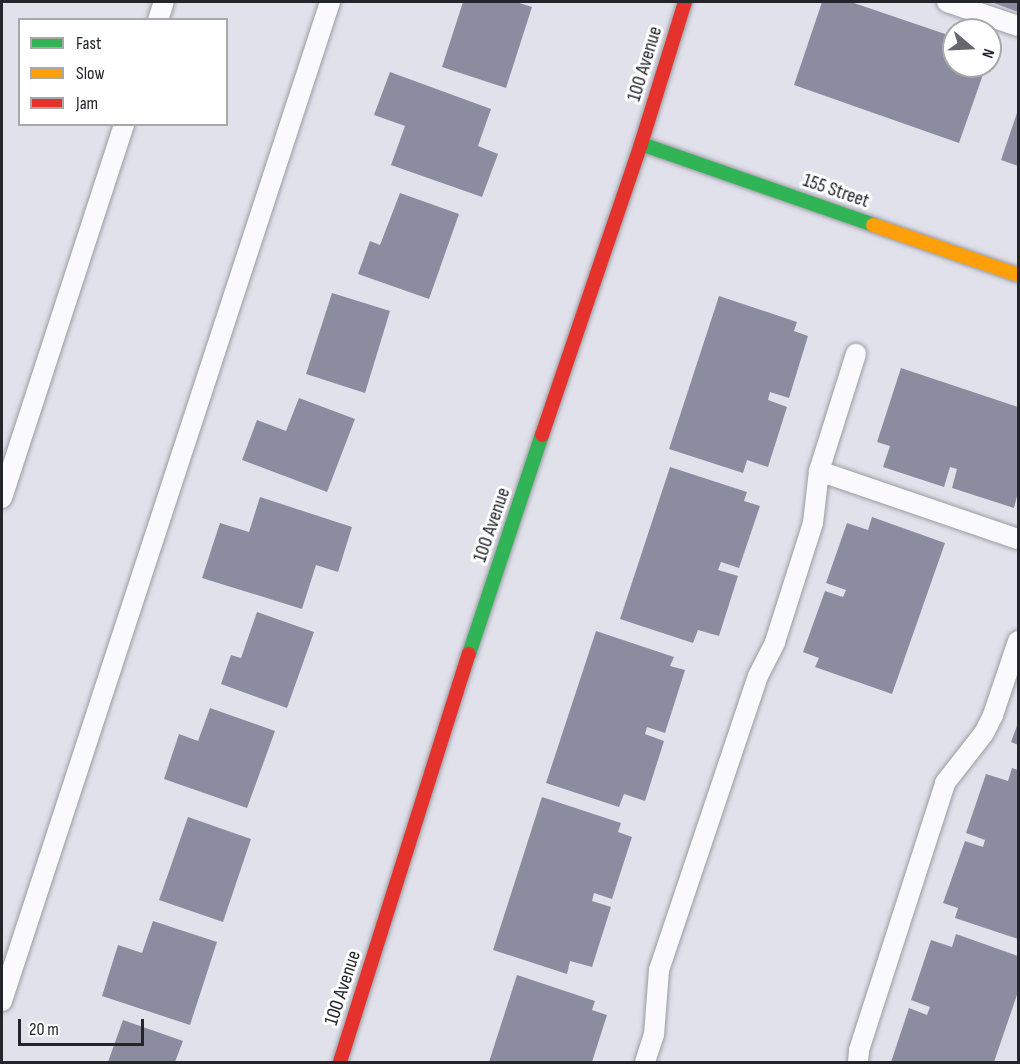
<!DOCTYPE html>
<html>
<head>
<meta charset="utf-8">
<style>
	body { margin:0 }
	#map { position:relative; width:1020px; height:1064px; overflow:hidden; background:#e0e1eb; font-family:"Sofia Sans Condensed",sans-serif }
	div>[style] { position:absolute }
	.building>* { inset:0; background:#8c8ca0 }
	.roads { filter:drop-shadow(0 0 2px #9a9ba2) drop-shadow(0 0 2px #9a9ba2) }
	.lane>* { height:20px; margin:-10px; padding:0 10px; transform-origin:10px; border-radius:10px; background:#fafafc }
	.fast>* { height:14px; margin:-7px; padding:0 7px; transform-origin:7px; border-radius:7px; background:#30b455 }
	.slow>* { height:14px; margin:-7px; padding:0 7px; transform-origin:7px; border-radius:7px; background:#ff9f0a }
	.jam>* { height:14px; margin:-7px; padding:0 7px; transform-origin:7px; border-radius:7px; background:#e5322d }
	span { translate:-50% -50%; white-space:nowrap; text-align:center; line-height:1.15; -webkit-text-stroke:6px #fff; paint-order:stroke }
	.street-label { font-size:20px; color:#24252b }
	.frame { position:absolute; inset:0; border:3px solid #24252b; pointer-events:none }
	.legend { position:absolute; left:18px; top:18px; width:210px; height:108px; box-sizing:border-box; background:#fff; border:2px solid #a7a8aa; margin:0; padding:8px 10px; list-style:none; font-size:18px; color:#24252b }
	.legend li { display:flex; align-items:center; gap:12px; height:30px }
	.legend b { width:30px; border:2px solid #a7a8aa }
	.north { position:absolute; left:942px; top:18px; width:60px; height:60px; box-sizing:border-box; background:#fff; border:2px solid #a7a8aa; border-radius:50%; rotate:109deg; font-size:16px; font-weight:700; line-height:24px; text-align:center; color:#24252b }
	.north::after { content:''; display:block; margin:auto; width:21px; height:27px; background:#66676e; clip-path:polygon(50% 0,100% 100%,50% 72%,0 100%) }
	.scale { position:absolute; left:18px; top:1019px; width:126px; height:27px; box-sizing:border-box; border:3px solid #24252b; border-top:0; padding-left:8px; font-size:18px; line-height:21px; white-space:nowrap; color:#24252b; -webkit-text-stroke:4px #fff; paint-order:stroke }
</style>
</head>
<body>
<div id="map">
	<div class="building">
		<i style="clip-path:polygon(463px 2px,516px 2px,532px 7px,506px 88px,442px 67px)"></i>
		<i style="clip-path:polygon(822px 2px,851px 2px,954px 37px,954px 66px,986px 66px,959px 143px,794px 85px)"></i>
		<i style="clip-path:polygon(991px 2px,1018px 2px,1018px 12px)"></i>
		<i style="clip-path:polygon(390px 72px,491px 109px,478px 146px,498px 154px,482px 197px,391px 165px,405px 126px,374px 115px)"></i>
		<i style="clip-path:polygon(1018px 110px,1018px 166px,1001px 160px)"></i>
		<i style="clip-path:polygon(400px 193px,459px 214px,429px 299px,358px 274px,370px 241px,380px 245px)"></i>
		<i style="clip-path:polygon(332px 293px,390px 311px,365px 393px,306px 374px)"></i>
		<i style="clip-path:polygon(719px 296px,797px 322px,794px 331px,808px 336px,789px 398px,770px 392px,768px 400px,787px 407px,768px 467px,747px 460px,743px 473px,669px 449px)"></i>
		<i style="clip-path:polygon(901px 368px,1018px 407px,1018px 492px,1014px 508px,952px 488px,957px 469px,950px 467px,944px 487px,883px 467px,890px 446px,877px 442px)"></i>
		<i style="clip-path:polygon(299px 398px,355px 419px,327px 492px,242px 460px,257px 420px,286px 431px)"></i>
		<i style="clip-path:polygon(670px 467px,747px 492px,744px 501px,760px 506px,739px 568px,721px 562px,718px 570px,738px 576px,719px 636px,698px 630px,693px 643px,620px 619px)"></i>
		<i style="clip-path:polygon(260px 497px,352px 527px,338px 572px,316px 565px,302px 609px,202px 578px,220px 523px,249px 532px)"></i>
		<i style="clip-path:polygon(872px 517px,945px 543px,892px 694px,815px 667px,819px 658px,803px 652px,825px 591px,843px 597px,846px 590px,826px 583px,847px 523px,868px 530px)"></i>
		<i style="clip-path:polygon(257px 612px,314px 632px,287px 708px,221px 684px,231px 655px,241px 658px)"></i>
		<i style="clip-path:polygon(596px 631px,674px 657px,670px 666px,685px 670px,665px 733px,647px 727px,645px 734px,664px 741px,645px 801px,624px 794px,619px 807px,546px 783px)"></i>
		<i style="clip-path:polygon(210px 708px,275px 731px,247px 808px,164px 779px,179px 734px,198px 741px)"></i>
		<i style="clip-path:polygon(1018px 723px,1018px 745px,1011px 742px)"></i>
		<i style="clip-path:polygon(1012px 768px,1018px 770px,1018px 939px,955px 918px,958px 908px,943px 903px,965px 841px,983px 847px,985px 840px,966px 833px,986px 774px,1008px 781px)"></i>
		<i style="clip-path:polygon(542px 797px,621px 823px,618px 832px,632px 837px,612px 899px,594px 893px,592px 901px,611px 907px,592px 967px,570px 961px,567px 974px,493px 950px)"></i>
		<i style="clip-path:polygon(188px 817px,251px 839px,223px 922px,159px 900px)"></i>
		<i style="clip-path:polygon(153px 921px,217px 942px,190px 1025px,102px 996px,118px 945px,142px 953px)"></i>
		<i style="clip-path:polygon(956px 934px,1018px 956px,1018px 992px,994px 1062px,891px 1062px,909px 1008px,927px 1015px,930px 1007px,911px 1000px,931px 940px,952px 947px)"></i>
		<i style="clip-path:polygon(517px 975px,595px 1001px,592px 1010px,607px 1015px,592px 1062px,489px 1062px)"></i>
		<i style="clip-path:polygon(123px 1020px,183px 1041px,175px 1062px,108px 1062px)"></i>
	</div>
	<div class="roads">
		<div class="lane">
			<i style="left:947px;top:2px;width:75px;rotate:18.7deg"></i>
			<i style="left:158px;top:20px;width:19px;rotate:-72deg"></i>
			<i style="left:819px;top:471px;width:210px;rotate:18.9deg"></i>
			<i style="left:2px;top:498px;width:393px;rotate:-71.9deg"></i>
			<i style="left:2px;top:1001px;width:1051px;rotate:-71.82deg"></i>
			<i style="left:645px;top:1062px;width:28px;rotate:-72deg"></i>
			<i style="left:654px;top:1035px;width:65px;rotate:-85.6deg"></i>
			<i style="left:659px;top:970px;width:310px;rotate:-71.4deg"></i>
			<i style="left:758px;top:676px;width:38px;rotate:-63deg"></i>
			<i style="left:775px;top:642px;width:125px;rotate:-72.3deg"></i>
			<i style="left:813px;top:523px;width:52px;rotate:-83.4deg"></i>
			<i style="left:819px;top:471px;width:123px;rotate:-72.5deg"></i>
			<i style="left:858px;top:1062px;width:12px;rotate:-85deg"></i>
			<i style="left:859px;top:1050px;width:281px;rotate:-72.1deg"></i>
			<i style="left:945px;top:783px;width:63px;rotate:-52deg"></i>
			<i style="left:984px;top:733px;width:20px;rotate:-63deg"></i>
			<i style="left:993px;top:715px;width:78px;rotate:-71.3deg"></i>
		</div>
		<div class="fast">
			<i style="left:641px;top:144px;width:246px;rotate:19.2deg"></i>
			<i style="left:469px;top:654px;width:231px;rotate:-71.6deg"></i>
		</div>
		<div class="slow">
			<i style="left:873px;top:225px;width:153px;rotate:19deg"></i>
		</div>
		<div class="jam">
			<i style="left:542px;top:435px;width:307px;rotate:-71.2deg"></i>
			<i style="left:641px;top:144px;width:149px;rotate:-72.8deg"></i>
			<i style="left:340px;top:1062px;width:428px;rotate:-72.5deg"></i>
		</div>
	</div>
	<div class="street-label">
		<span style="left:645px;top:64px;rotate:-73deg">100 Avenue</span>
		<span style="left:836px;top:191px;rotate:19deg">155 Street</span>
		<span style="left:492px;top:525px;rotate:-71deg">100 Avenue</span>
		<span style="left:343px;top:988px;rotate:-72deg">100 Avenue</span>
	</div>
	<div class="frame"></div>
	<ul class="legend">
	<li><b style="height:8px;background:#30b455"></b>Fast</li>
	<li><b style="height:8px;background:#ff9f0a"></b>Slow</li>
	<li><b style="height:8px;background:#e5322d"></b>Jam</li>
	</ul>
	<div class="north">N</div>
	<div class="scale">20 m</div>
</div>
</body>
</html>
